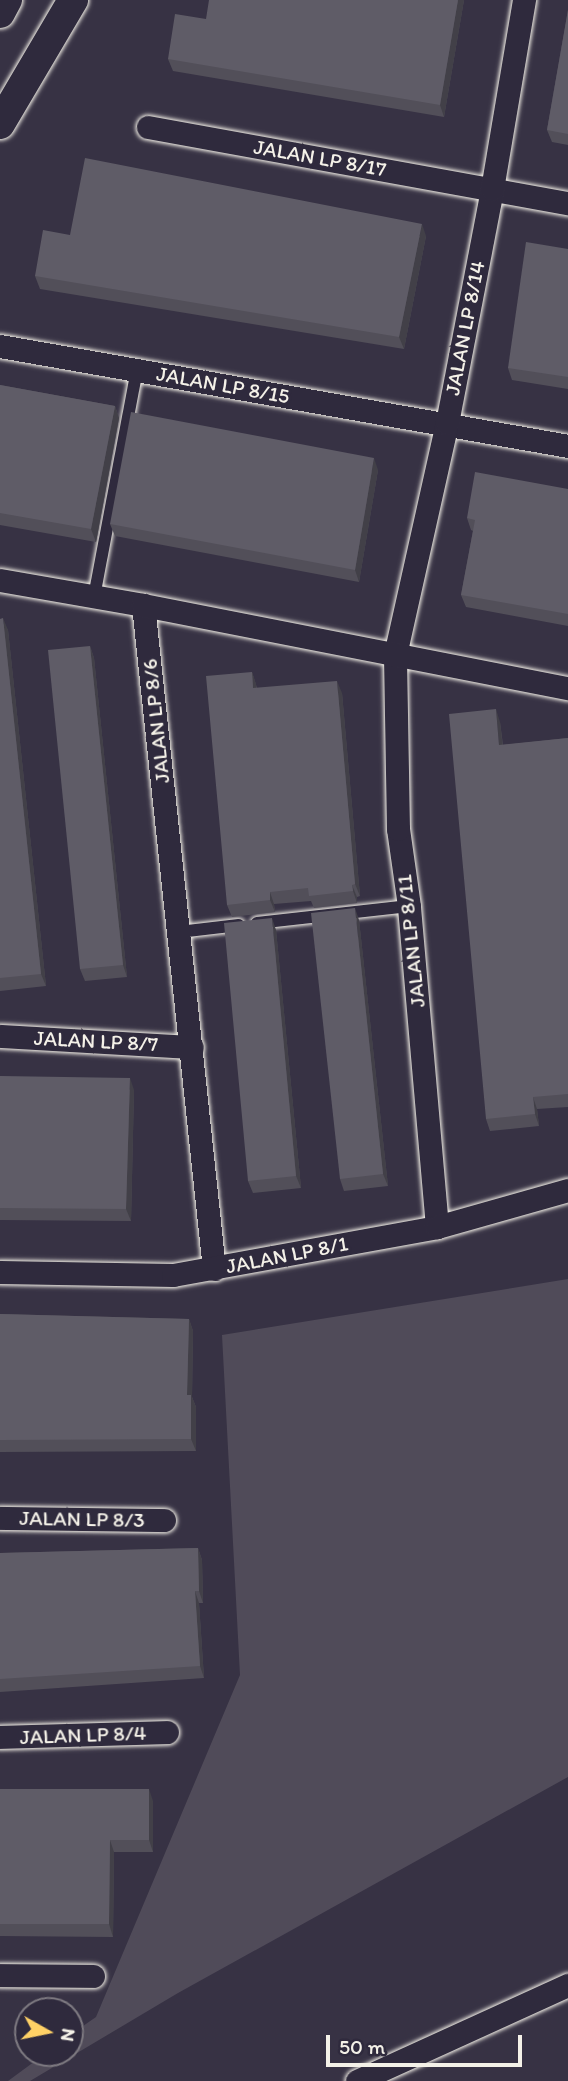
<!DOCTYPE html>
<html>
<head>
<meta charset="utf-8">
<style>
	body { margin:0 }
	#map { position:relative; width:568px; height:2081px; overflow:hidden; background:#373244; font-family:Itim,sans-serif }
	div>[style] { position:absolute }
	.green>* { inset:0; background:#504b59 }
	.roads { filter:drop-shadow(0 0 2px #f4f1e8) drop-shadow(0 0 2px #f4f1e8) }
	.service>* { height:12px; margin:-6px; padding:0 6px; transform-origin:6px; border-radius:6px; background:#2f2a3d }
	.minor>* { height:23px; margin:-11.5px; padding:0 11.5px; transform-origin:11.5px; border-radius:11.5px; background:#2f2a3d }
	.tertiary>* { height:30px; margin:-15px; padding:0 15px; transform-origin:15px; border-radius:15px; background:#2f2a3d }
	.wall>* { inset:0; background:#524f59 }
	.shaded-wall>* { inset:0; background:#424048 }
	.building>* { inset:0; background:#5f5c67 }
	span { translate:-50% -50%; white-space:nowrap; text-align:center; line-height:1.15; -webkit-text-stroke:6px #2f2a3d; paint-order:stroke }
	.street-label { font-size:21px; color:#f4f1e8 }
	.north { position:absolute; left:14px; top:1997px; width:70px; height:70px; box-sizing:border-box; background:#2f2a3d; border:2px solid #7e7a81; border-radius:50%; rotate:99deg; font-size:19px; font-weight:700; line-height:28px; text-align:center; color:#f4f1e8 }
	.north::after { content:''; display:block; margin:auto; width:24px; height:32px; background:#ffd166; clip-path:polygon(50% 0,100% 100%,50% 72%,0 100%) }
	.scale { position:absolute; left:326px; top:2035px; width:196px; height:32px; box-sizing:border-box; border:4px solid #f4f1e8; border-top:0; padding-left:9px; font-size:21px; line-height:24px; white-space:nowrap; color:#f4f1e8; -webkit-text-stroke:5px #2f2a3d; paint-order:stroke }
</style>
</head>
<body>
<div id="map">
	<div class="green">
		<i style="clip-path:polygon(568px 1279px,568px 1777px,178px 1993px,30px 2081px,8px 2081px,46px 2053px,70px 2053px,70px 2035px,96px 2017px,240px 1675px,222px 1335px)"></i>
	</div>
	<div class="roads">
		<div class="service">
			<i style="left:94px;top:597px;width:231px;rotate:-79.3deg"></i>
			<i style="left:257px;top:923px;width:153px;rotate:-6.4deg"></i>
			<i style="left:179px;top:932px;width:60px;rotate:-6.7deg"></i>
		</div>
		<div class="minor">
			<i style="left:148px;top:127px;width:427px;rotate:10.3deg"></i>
			<i style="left:0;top:346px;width:577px;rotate:9.98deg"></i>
			<i style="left:0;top:580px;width:145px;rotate:9.9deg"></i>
			<i style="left:0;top:1036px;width:192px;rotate:3.3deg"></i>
			<i style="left:437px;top:1227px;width:322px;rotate:-95deg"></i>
			<i style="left:409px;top:906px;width:78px;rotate:-98.1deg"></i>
			<i style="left:398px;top:829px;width:174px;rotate:-91deg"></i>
			<i style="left:395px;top:655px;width:238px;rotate:-77.4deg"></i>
			<i style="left:447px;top:423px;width:238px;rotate:-79.1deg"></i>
			<i style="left:492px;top:189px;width:192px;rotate:-80.4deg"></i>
			<i style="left:214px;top:1269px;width:668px;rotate:-96.1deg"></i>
			<i style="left:143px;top:605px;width:433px;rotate:11.1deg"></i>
			<i style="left:0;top:1272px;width:173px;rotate:1deg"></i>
			<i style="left:173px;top:1275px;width:268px;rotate:-10.3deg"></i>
			<i style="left:437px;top:1227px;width:136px;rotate:-15.8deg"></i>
			<i style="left:0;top:1518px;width:164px;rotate:0.7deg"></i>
			<i style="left:0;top:1737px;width:167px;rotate:-1.7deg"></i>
			<i style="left:0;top:1975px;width:93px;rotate:0.6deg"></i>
			<i style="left:357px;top:2081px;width:232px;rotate:-24.5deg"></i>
		</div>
		<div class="tertiary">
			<i style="left:0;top:13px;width:15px;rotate:-62deg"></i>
			<i style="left:0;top:124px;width:144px;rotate:-59.5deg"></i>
		</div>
	</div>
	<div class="wall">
		<i style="clip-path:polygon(464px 0,444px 117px,173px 71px,168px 59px,206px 19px)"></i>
		<i style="clip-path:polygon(568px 10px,568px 145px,552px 142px,547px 130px)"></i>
		<i style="clip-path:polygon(70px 235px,426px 236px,404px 349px,40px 289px,35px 276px)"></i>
		<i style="clip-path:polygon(568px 249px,568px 389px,512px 380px,508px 368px)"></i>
		<i style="clip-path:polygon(0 385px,115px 406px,119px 418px,96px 542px,0 525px)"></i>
		<i style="clip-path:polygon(378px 470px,359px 582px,115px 536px,110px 524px)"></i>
		<i style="clip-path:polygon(568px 489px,568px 626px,466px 607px,461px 595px,473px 531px,471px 530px,467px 518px)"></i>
		<i style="clip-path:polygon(0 619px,8px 630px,46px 986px,0 991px)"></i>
		<i style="clip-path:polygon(90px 646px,94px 658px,127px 977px,85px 981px,80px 969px)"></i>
		<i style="clip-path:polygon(252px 672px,257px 688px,342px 693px,360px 896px,357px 897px,357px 903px,314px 908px,311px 901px,274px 904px,275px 912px,232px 917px,227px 905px)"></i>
		<i style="clip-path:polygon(500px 722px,503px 745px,568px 738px,568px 1107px,537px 1109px,539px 1126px,490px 1131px,486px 1119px)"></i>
		<i style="clip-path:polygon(359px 920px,388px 1186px,344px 1191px,340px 1179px)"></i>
		<i style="clip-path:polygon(276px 930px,301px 1188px,253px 1193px,248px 1181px)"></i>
		<i style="clip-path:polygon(0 1076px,134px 1090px,131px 1221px,0 1220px)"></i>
		<i style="clip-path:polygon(0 1314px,189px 1319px,193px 1331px,192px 1397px,196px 1407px,196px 1451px,0 1452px)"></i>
		<i style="clip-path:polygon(198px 1548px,202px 1560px,203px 1603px,199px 1603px,204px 1678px,0 1692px,0 1553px)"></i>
		<i style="clip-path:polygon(0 1789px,153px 1801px,153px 1852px,114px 1852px,113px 1937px,0 1936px)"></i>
	</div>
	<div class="shaded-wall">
		<i style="clip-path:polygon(458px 0,464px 0,444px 117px,440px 105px)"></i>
		<i style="clip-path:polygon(422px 224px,426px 236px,404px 349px,399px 337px)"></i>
		<i style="clip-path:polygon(115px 406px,119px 418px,96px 542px,91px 529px)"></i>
		<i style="clip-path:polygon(374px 458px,378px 470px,359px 582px,355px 570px)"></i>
		<i style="clip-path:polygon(3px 618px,8px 630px,46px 986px,41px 974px)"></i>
		<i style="clip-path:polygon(90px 646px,94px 658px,127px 977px,123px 965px)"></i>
		<i style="clip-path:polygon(252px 672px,256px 684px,258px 700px,253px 688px)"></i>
		<i style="clip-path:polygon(337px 681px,342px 693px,360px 896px,355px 884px)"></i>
		<i style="clip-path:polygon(496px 709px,500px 722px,504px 757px,499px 745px)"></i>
		<i style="clip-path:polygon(352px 885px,357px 897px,357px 903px,353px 891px)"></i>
		<i style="clip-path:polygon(270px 892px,274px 904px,275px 912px,270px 900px)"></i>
		<i style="clip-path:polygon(355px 908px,359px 920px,388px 1186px,383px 1174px)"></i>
		<i style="clip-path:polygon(272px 918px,276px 930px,301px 1188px,296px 1176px)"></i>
		<i style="clip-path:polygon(130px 1078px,134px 1090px,131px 1221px,126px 1209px)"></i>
		<i style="clip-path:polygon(533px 1097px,537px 1109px,539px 1126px,535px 1114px)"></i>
		<i style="clip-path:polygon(189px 1319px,193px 1331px,192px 1397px,196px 1407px,196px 1451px,191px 1439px,187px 1395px)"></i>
		<i style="clip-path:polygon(198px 1548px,202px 1560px,203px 1603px,199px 1591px)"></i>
		<i style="clip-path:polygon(195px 1591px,199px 1603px,204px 1678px,200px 1666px)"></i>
		<i style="clip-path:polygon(149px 1789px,153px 1801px,153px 1852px,149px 1840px)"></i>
		<i style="clip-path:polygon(110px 1840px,114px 1852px,113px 1937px,109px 1924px)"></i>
	</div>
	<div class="building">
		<i style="clip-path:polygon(209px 0,458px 0,440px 105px,168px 59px,175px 14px,206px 19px)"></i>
		<i style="clip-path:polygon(568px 10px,568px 134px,547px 130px)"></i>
		<i style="clip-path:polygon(85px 158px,422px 224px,399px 337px,35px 276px,43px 230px,70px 235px)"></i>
		<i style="clip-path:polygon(526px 242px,568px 249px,568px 377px,508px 368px)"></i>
		<i style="clip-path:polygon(0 385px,115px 406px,91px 529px,0 513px)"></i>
		<i style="clip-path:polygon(131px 412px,374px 458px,355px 570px,110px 524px)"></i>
		<i style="clip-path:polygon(475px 472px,568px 489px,568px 614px,461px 595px,475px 520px,467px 518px)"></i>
		<i style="clip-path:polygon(3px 618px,41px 974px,0 978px,0 619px)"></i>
		<i style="clip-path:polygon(90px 646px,123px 965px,80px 969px,48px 650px)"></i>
		<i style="clip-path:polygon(252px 672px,253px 688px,337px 681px,355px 884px,352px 885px,353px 891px,309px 896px,308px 888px,270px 892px,270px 900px,227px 905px,206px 676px)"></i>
		<i style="clip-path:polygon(496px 709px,499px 745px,568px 738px,568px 1094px,533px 1097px,535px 1114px,486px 1119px,449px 714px)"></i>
		<i style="clip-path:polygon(355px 908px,383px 1174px,340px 1179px,311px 913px)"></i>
		<i style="clip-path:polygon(272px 918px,296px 1176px,248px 1181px,224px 923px)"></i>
		<i style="clip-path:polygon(0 1076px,130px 1078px,126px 1209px,0 1208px)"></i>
		<i style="clip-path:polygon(0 1314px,189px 1319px,187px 1395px,191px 1395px,191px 1439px,0 1440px)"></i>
		<i style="clip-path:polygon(198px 1548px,199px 1591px,195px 1591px,200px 1666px,0 1679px,0 1553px)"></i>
		<i style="clip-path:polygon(0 1789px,149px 1789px,149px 1840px,110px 1840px,109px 1924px,0 1924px)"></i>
	</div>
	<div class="street-label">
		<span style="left:320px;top:158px;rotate:10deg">JALAN LP 8/17</span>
		<span style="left:465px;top:328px;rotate:-79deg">JALAN LP 8/14</span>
		<span style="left:223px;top:385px;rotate:10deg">JALAN LP 8/15</span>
		<span style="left:156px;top:721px;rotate:-96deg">JALAN LP 8/6</span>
		<span style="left:411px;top:941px;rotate:-96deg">JALAN LP 8/11</span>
		<span style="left:96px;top:1041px;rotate:3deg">JALAN LP 8/7</span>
		<span style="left:287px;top:1255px;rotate:-11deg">JALAN LP 8/1</span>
		<span style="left:82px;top:1519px;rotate:1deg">JALAN LP 8/3</span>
		<span style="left:83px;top:1735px;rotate:-2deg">JALAN LP 8/4</span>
	</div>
	<div class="north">N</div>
	<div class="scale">50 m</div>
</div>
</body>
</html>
